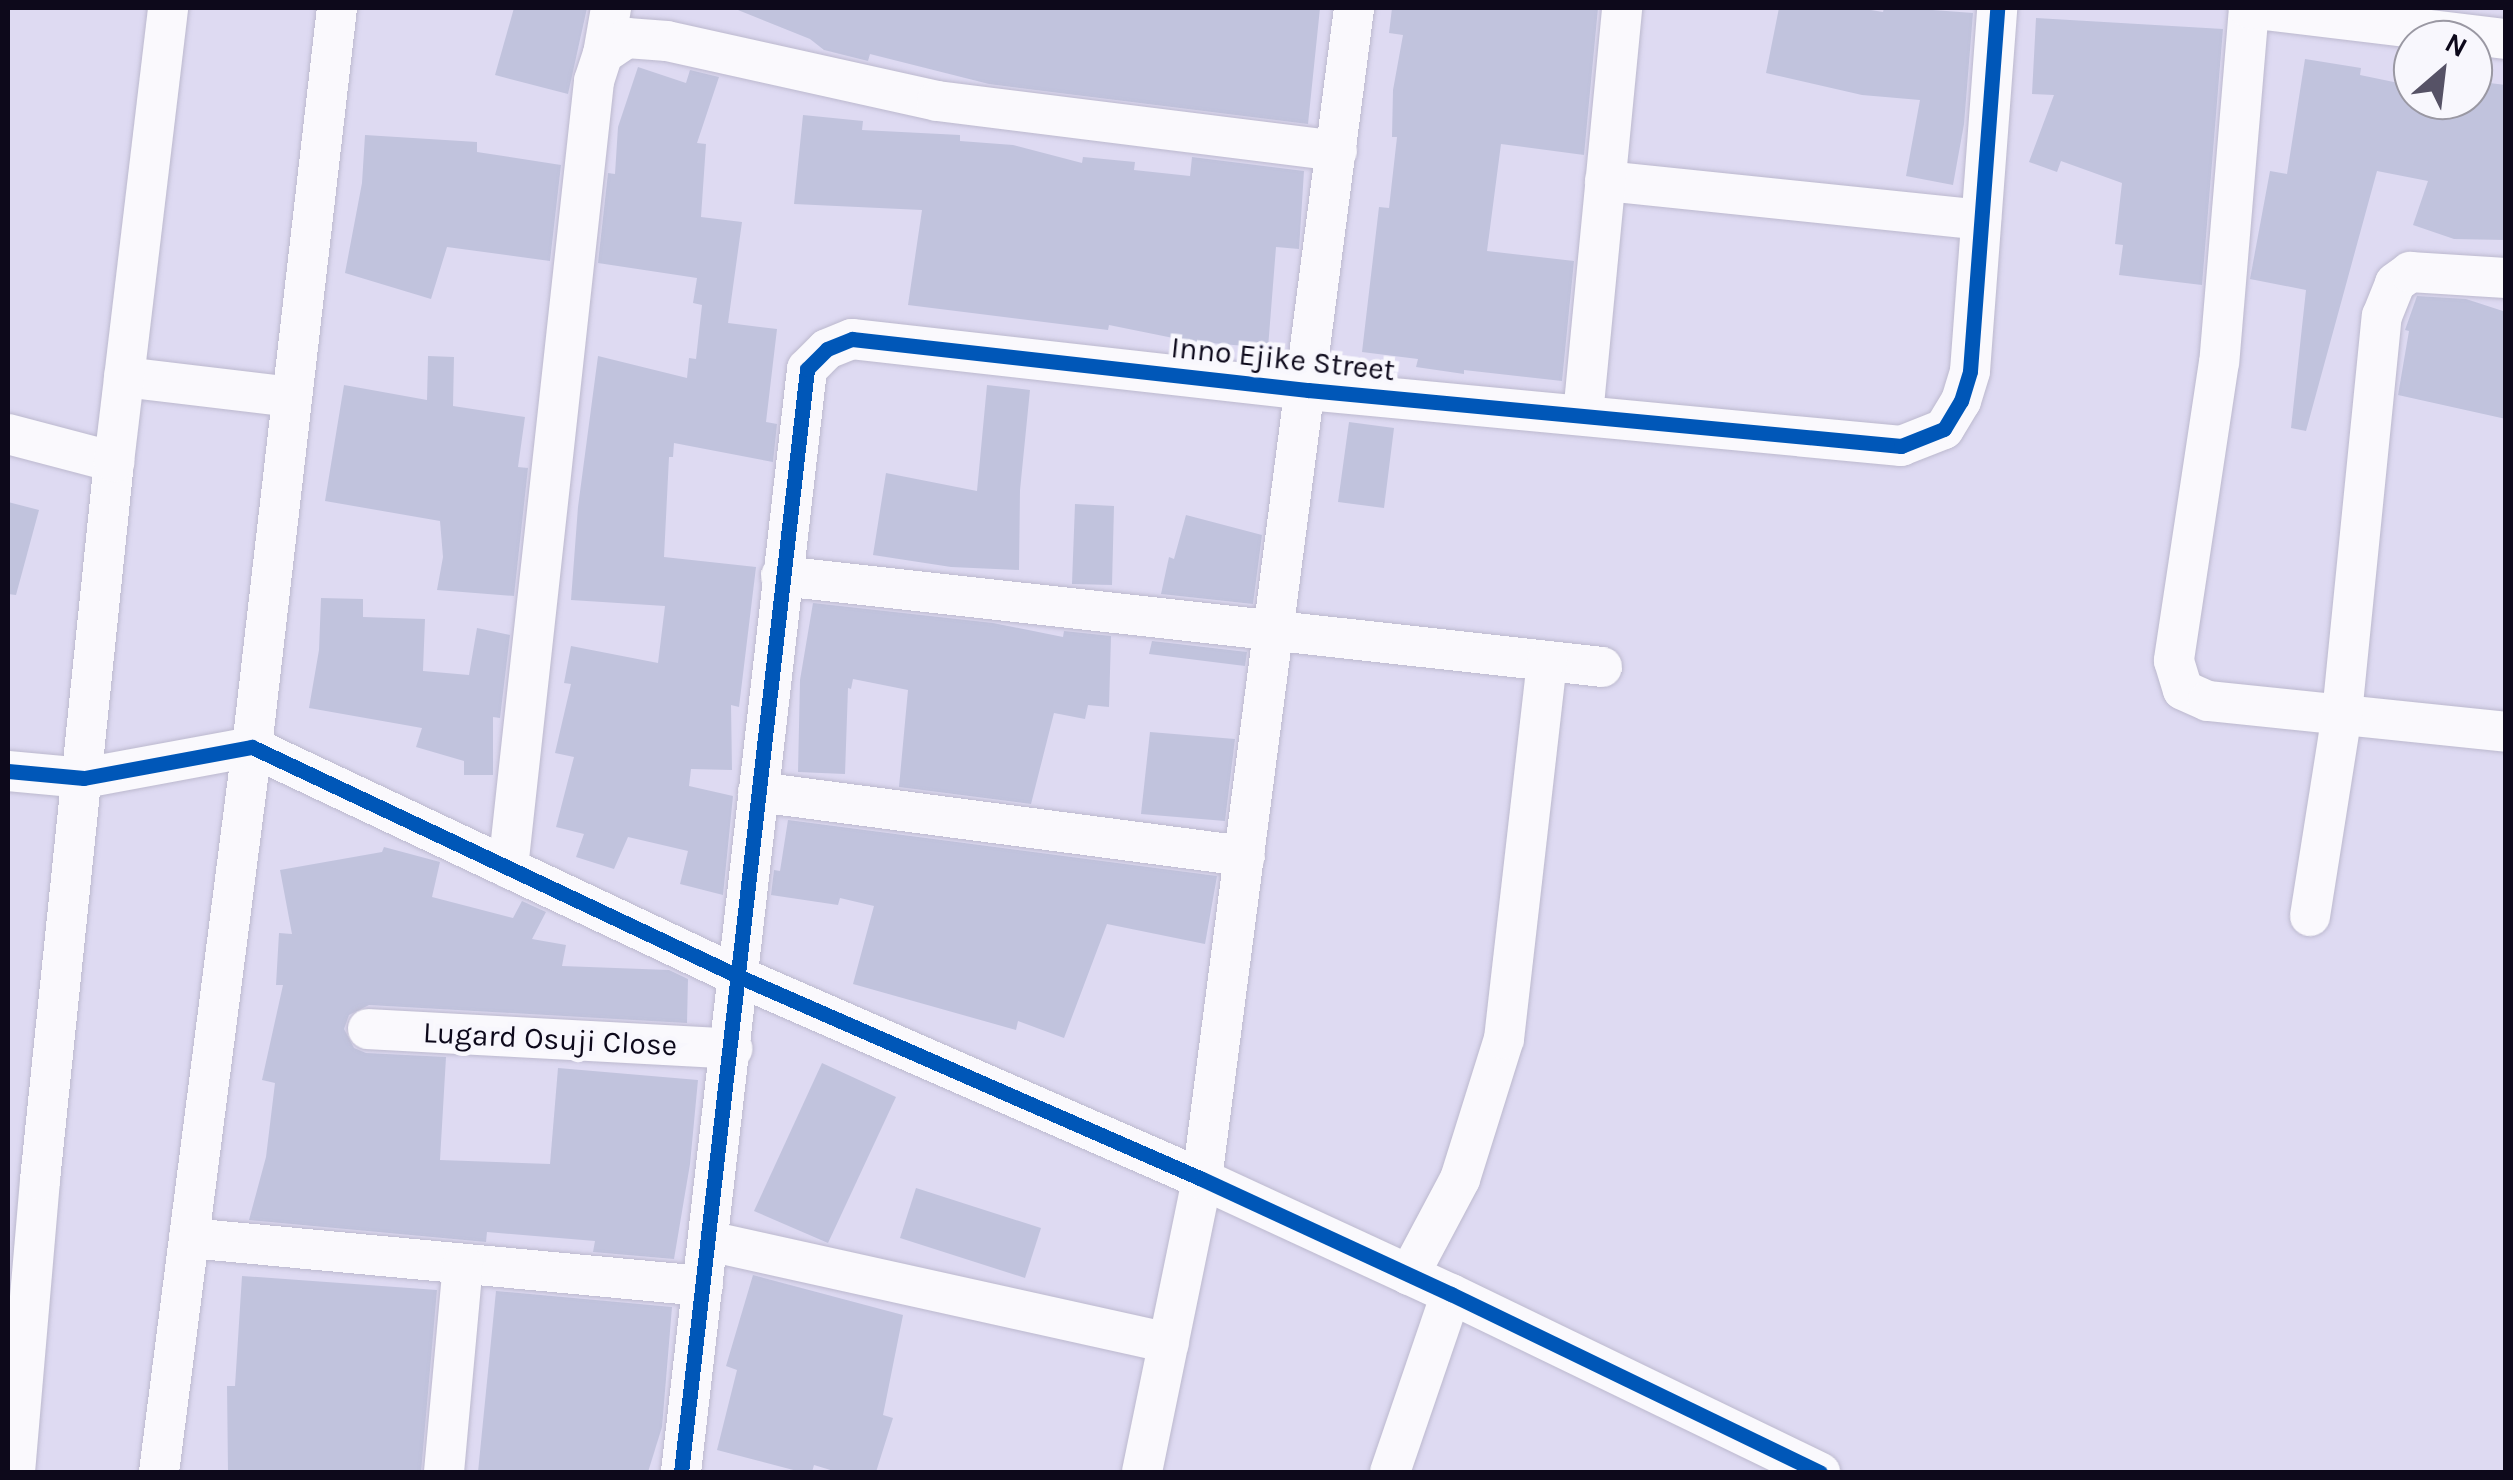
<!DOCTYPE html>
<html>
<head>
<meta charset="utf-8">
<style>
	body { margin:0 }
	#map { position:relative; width:2513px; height:1480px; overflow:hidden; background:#dedaf2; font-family:Karla,sans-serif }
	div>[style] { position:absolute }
	.building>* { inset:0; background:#c1c3dd }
	.roads { filter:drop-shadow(0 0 2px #bcb9ce) drop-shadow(0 0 2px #bcb9ce) }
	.minor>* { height:40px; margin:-20px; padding:0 20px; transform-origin:20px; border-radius:20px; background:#faf9fd }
	.cycleway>* { height:15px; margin:-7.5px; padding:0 7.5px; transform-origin:7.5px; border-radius:7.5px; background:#0057b8 }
	span { translate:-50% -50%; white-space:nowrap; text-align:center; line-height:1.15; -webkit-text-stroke:9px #f8f7fd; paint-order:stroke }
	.street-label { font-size:30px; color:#0d091b }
	.frame { position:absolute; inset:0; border:10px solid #0d091b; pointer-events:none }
	.north { position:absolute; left:2393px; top:20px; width:100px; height:100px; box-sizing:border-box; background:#f8f7fd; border:2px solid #9a98a3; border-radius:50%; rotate:28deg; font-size:28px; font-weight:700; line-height:40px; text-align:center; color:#0d091b }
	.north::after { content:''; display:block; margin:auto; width:35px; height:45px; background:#565266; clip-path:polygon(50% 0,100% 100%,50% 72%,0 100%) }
</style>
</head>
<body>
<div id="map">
	<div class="building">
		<i style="clip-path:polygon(514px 8px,587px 8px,568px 94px,495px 75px)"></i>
		<i style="clip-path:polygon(733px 8px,1320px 8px,1308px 124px,989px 84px,870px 54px,868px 61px,824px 50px,810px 39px)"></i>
		<i style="clip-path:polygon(1392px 8px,1598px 8px,1584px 155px,1501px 144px,1487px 251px,1574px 261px,1562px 381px,1464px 370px,1464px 374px,1416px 367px,1418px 359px,1362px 352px,1379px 207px,1389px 208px,1397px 137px,1392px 137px,1393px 90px,1403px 35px,1389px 33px)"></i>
		<i style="clip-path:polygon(1779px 8px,1859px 8px,1883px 12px,1884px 8px,1906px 8px,1973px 13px,1964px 124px,1953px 185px,1906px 176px,1920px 100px,1862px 95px,1766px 73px)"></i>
		<i style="clip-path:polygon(2036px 18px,2223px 29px,2202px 285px,2119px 275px,2123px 245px,2115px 244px,2122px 183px,2061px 161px,2057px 172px,2029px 162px,2054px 95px,2032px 94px)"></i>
		<i style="clip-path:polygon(2305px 59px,2361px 68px,2360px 75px,2413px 86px,2413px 100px,2473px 100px,2473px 81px,2506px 85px,2506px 240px,2454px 239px,2413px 225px,2428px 181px,2377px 171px,2306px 431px,2291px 428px,2306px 290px,2250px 279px,2270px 171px,2287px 174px)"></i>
		<i style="clip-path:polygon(638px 67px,686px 83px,690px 70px,719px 77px,697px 143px,706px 144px,701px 217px,742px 222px,728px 323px,777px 329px,766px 422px,777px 424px,773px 462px,674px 443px,673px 457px,669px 457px,664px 557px,756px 567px,739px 707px,731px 705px,732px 770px,691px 769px,689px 786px,733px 796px,723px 895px,680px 884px,688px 851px,628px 837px,614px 869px,576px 857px,584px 834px,556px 827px,574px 757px,555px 753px,571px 684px,564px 683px,571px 646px,658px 663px,665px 606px,571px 600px,578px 507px,598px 356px,687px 378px,689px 358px,696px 359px,702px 305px,693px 303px,697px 278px,598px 263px,608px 173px,615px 174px,618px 127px)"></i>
		<i style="clip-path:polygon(803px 115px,863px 121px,862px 130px,960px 135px,960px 141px,1013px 145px,1082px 163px,1083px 157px,1135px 162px,1134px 170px,1190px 176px,1192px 157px,1304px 171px,1299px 249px,1276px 247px,1268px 348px,1188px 341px,1109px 325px,1108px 330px,908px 305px,922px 210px,794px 204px)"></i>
		<i style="clip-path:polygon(365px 135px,477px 142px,477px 152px,561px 165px,550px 261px,447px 247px,431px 299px,345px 273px,362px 183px)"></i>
		<i style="clip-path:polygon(2417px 296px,2466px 299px,2506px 312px,2506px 419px,2398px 395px,2409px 331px,2405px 330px)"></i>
		<i style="clip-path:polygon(428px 356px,454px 357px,453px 406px,525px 417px,518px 467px,528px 468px,514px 596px,437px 590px,443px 557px,440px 521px,325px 501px,344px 385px,427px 400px)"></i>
		<i style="clip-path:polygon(987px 385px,1030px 390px,1020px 490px,1019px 570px,951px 567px,873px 555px,886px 473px,977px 491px)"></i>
		<i style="clip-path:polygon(1349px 422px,1394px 428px,1384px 508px,1338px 502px)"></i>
		<i style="clip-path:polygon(8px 502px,39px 510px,16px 595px,8px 594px)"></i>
		<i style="clip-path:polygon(1075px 504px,1114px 506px,1112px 585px,1072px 584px)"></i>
		<i style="clip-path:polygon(1186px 515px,1262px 535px,1253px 604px,1161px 594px,1169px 557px,1174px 559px)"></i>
		<i style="clip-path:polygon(321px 598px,363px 599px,363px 617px,425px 619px,423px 671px,469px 675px,477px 628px,510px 635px,500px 718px,493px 717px,493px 775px,464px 775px,464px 761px,416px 747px,422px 728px,309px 708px,319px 650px)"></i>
		<i style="clip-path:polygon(813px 603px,993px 623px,1063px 637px,1064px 631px,1111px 636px,1109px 707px,1088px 705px,1085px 719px,1054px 713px,1031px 804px,899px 787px,908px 690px,853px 679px,851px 689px,848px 688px,845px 774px,798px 772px,800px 680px)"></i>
		<i style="clip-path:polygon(1152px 641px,1247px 652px,1245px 666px,1149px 654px)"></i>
		<i style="clip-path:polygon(1150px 732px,1235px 739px,1225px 821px,1141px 814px)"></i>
		<i style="clip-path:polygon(788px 820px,1217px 876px,1205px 944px,1107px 924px,1064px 1038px,1018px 1021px,1016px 1030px,853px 984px,874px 906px,840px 898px,838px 905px,771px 895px,774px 870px,780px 871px)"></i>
		<i style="clip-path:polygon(384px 847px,440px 862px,432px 897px,513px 918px,522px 901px,546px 912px,532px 939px,566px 945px,562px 966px,669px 970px,688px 979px,687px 1023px,369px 1005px,349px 1015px,344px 1029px,354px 1048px,366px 1053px,446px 1057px,440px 1160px,550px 1164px,558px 1068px,698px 1080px,690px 1164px,674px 1259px,593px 1252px,595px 1241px,487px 1232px,486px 1242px,249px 1220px,266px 1157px,275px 1083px,262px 1080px,283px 985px,276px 985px,279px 933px,292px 934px,280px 870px,382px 852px)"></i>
		<i style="clip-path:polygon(822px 1063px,896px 1097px,828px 1243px,754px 1211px)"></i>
		<i style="clip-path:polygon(916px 1188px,1041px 1228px,1025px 1278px,900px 1238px)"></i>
		<i style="clip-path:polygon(753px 1275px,903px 1315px,883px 1415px,893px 1418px,876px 1472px,837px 1472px,814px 1465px,812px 1472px,801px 1472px,717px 1450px,737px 1370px,726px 1366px)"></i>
		<i style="clip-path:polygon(242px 1276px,437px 1290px,421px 1472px,228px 1472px,227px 1386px,235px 1386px)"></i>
		<i style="clip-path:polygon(496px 1291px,672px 1307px,662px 1427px,648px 1472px,478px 1472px)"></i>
	</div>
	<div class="roads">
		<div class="minor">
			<i style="left:2249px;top:8px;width:355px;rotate:94.8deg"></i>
			<i style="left:2219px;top:362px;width:302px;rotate:98.6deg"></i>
			<i style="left:2174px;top:661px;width:30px;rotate:73deg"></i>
			<i style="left:2183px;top:690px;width:27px;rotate:24deg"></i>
			<i style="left:2208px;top:701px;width:300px;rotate:5.9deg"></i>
			<i style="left:2249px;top:8px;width:259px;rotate:6.9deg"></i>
			<i style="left:603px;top:54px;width:47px;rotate:-80.1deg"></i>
			<i style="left:1605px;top:181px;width:378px;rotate:5.9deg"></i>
			<i style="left:124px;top:377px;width:169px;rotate:6.8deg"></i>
			<i style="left:1583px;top:415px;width:409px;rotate:-84.5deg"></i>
			<i style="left:8px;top:434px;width:110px;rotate:14.8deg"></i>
			<i style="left:781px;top:576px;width:826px;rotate:6.32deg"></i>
			<i style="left:8px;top:771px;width:76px;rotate:5.3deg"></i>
			<i style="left:84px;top:778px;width:171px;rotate:-10.5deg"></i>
			<i style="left:252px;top:747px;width:539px;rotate:25.24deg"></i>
			<i style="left:740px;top:977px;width:504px;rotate:23.62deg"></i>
			<i style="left:1202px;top:1179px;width:274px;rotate:24.8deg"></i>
			<i style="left:1451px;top:1294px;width:410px;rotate:25.8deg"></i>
			<i style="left:758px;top:792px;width:491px;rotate:7.5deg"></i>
			<i style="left:508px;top:868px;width:792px;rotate:-83.76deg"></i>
			<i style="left:594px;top:81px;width:28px;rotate:-72deg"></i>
			<i style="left:603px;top:54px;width:29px;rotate:-34deg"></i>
			<i style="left:627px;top:38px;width:40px;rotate:4.3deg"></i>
			<i style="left:667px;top:41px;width:277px;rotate:12.5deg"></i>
			<i style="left:937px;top:101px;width:403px;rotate:7.1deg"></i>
			<i style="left:2310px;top:916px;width:205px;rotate:-81deg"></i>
			<i style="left:2342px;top:714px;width:400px;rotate:-84.3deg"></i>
			<i style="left:2382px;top:316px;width:35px;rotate:-68deg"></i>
			<i style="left:2395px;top:283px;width:19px;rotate:-36deg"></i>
			<i style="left:2410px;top:272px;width:96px;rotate:3.6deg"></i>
			<i style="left:368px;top:1029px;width:365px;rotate:3.1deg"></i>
			<i style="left:189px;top:1238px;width:516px;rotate:5.34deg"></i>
			<i style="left:709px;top:1241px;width:471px;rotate:12.5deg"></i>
			<i style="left:1409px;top:1275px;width:109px;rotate:-62deg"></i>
			<i style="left:1460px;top:1179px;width:147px;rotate:-72.6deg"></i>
			<i style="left:1504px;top:1039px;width:380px;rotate:-83.5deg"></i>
			<i style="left:15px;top:1472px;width:293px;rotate:-85.1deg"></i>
			<i style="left:40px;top:1180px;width:722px;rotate:-84.12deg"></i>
			<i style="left:114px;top:462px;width:457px;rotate:-83.2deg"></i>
			<i style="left:159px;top:1472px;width:731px;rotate:-82.69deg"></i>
			<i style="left:252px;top:747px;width:744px;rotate:-83.44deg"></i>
			<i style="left:444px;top:1472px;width:208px;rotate:-84.8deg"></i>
			<i style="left:681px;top:1472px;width:1110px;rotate:-83.48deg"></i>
			<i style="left:807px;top:369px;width:28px;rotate:-45deg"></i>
			<i style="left:827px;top:349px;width:27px;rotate:-22deg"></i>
			<i style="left:852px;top:339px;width:459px;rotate:6.4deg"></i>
			<i style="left:1308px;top:390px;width:596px;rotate:5.39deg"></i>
			<i style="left:1901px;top:446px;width:46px;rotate:-21.6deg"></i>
			<i style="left:1944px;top:429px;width:33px;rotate:-59deg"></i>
			<i style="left:1961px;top:401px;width:31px;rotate:-73deg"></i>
			<i style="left:1970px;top:371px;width:364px;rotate:-85.7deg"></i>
			<i style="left:1142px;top:1472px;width:299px;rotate:-78.4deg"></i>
			<i style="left:1202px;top:1179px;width:1181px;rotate:-82.6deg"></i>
			<i style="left:1390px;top:1472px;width:188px;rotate:-71.1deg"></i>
		</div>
	</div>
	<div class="cycleway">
		<i style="left:8px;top:771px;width:76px;rotate:5.3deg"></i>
		<i style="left:84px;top:778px;width:171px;rotate:-10.5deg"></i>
		<i style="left:252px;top:747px;width:539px;rotate:25.24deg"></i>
		<i style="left:740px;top:977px;width:504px;rotate:23.62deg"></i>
		<i style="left:1202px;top:1179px;width:274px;rotate:24.8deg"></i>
		<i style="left:1451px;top:1294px;width:410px;rotate:25.8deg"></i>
		<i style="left:681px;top:1472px;width:1110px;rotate:-83.48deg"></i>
		<i style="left:807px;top:369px;width:28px;rotate:-45deg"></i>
		<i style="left:827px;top:349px;width:27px;rotate:-22deg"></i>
		<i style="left:852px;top:339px;width:459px;rotate:6.4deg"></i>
		<i style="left:1308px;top:390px;width:596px;rotate:5.39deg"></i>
		<i style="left:1901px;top:446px;width:46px;rotate:-21.6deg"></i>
		<i style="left:1944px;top:429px;width:33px;rotate:-59deg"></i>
		<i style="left:1961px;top:401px;width:31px;rotate:-73deg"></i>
		<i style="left:1970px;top:371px;width:364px;rotate:-85.7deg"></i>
	</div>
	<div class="street-label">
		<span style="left:1283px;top:359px;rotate:6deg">Inno Ejike Street</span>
		<span style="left:550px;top:1039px;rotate:3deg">Lugard Osuji Close</span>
	</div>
	<div class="frame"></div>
	<div class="north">N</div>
</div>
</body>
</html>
